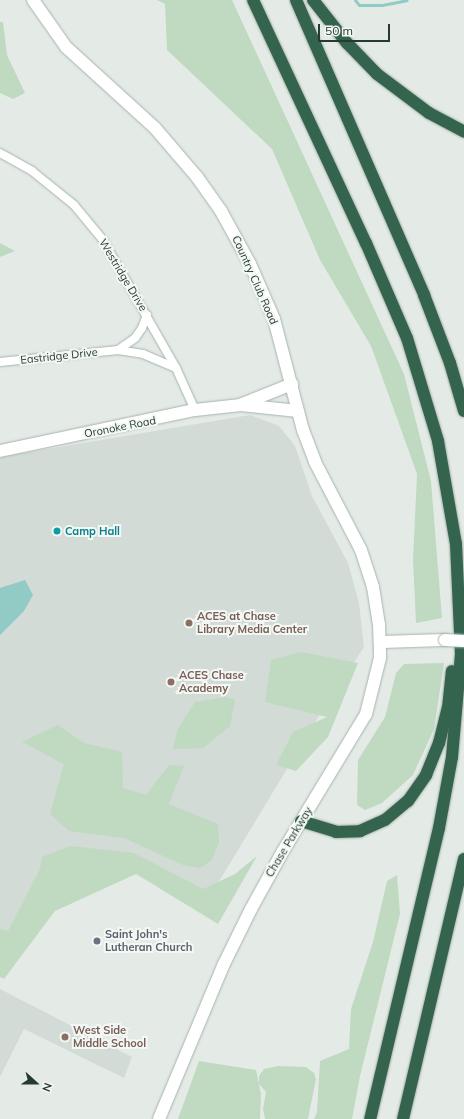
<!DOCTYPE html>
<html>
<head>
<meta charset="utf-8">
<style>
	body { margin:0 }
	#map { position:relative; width:464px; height:1119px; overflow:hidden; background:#e4ebe6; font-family:Mulish,sans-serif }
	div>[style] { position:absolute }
	.built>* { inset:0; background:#d2dbd5 }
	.green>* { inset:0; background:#bfdac0 }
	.water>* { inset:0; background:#92cac5 }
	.stream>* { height:3px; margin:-1.5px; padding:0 1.5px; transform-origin:1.5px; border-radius:1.5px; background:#92cac5 }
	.roads { filter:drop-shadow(0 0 1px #a7b3ac) drop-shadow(0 0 1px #a7b3ac) }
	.street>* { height:8px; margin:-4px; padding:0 4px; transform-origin:4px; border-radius:4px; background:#fff }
	.secondary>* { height:12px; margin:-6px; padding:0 6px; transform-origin:6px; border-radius:6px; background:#fff }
	.highway>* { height:12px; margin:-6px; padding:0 6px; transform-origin:6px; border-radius:6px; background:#34644e }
	.bridges { filter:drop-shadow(0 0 1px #a3b6ab) drop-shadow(0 0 1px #a3b6ab) }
	.secondary-bridge>* { height:12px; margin:-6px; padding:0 6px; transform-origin:6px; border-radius:6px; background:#fff }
	.dots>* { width:11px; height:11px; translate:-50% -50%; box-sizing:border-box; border:2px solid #f4f8f5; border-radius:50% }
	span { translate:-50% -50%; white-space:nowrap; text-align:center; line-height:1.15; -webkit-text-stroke:4px #f4f8f5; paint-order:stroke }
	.street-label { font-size:11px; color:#253b30 }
	.culture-label { font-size:11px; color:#0d838f; font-weight:700 }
	.left { translate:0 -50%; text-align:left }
	.education-label { font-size:11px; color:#785e54; font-weight:700 }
	.worship-label { font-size:11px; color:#5b616d; font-weight:700 }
	.north { position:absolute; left:16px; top:1063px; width:40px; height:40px; -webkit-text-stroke:3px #f4f8f5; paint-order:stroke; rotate:111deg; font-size:11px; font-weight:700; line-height:16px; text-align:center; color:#253b30 }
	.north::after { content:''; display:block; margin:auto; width:14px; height:18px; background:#253b30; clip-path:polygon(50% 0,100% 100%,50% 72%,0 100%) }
	.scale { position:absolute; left:318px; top:24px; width:72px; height:18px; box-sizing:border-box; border:2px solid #253b30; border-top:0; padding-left:5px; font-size:12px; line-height:14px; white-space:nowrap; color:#253b30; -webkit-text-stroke:3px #f4f8f5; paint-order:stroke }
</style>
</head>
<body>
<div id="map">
	<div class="built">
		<i style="clip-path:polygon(250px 415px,279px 426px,295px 446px,312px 496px,348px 563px,359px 603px,364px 647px,319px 716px,209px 898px,134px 853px,0 950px,0 457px)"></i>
		<i style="clip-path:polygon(0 989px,132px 1057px,124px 1078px,24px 1029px,0 1077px)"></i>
	</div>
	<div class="green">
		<i style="clip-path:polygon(157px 0,232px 0,404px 374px,431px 481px,442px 618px,416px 623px,413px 560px,417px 474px,371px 346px,320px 260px,272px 149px,167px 50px,165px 4px)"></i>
		<i style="clip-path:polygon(0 22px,3px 22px,7px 55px,25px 93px,13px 99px,0 93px)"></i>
		<i style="clip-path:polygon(0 243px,15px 251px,0 257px)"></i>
		<i style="clip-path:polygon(301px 652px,358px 663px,328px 737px,296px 771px,276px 765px,293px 732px,327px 717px,265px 702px,271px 660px)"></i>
		<i style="clip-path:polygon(444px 663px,434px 729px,413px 775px,382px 803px,365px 810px,357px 805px,358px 760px,385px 717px,396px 673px,404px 664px)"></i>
		<i style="clip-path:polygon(226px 697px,235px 700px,230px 726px,203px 748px,173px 749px,178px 729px,195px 702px)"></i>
		<i style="clip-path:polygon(58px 725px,84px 743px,122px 752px,123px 788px,146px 795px,169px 765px,184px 766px,169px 804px,218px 824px,219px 842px,212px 860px,200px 868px,183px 865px,124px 838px,69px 831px,50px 814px,64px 764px,22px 742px)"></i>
		<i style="clip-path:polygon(70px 846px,134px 853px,203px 889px,235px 874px,257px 856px,218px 924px,136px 874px,55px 911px,4px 979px,0 977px,0 929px,8px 931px,40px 869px,42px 857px)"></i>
		<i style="clip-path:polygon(397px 875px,400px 914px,360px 1076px,352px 1119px,314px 1119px,317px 1112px,320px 1061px,349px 1049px,351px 1009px,373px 942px,387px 881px)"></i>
		<i style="clip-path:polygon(199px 1061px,256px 1070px,261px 1094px,260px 1119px,178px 1119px)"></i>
		<i style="clip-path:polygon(278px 1066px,306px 1067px,314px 1073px,316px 1079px,308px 1119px,265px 1119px,263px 1109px,266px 1092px,259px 1084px,259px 1076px,264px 1069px)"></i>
	</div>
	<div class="water">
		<i style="clip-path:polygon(25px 580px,33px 595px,24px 611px,0 635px,0 588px)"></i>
	</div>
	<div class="stream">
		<i style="left:355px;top:0;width:6px;rotate:51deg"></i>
		<i style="left:359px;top:5px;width:23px"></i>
		<i style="left:382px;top:5px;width:25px;rotate:-11deg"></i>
	</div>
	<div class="roads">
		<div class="street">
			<i style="left:0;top:153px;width:37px;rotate:29deg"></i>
			<i style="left:32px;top:171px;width:54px;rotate:39deg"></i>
			<i style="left:74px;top:205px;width:45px;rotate:50.4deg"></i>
			<i style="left:103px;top:240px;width:147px;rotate:60.3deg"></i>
			<i style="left:176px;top:368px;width:46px;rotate:65.7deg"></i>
			<i style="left:118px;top:350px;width:25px;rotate:9deg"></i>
			<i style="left:143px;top:354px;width:36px;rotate:23deg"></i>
			<i style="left:0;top:362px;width:119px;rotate:-5.8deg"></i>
			<i style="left:118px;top:350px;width:21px;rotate:-35deg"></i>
			<i style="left:135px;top:338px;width:12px;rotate:-55deg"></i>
			<i style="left:142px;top:328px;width:14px;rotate:-69deg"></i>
		</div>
		<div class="secondary">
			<i style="left:33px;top:0;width:57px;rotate:54.9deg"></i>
			<i style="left:66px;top:47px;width:120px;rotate:42.3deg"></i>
			<i style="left:155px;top:128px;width:65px;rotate:49.4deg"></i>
			<i style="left:197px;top:177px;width:42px;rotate:54.8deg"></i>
			<i style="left:221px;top:211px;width:60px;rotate:61.3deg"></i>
			<i style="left:250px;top:264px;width:60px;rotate:66.4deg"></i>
			<i style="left:274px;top:319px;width:115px;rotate:75.4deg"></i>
			<i style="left:303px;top:430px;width:34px;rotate:69deg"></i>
			<i style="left:315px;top:462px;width:99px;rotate:62.4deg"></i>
			<i style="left:361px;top:550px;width:39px;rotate:72deg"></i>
			<i style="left:373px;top:587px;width:37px;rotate:81deg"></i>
			<i style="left:379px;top:624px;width:34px;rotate:88deg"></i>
			<i style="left:380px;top:658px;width:58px;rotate:104deg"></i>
			<i style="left:366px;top:714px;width:160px;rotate:121.2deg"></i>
			<i style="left:283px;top:851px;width:66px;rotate:118.9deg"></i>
			<i style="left:251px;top:909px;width:64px;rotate:116.2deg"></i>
			<i style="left:223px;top:966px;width:166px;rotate:112.7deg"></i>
			<i style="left:242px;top:404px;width:54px;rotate:-21.8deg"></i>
			<i style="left:0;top:451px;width:199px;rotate:-11.9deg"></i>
			<i style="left:195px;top:410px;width:46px;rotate:-6.2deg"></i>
			<i style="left:241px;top:405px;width:57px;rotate:6deg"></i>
			<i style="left:381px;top:642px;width:64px;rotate:-1.8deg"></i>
		</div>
		<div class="highway">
			<i style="left:253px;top:0;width:268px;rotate:65.1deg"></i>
			<i style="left:366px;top:243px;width:103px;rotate:66.7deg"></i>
			<i style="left:407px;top:338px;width:108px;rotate:73.2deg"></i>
			<i style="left:438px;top:441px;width:105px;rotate:80.1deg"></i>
			<i style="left:456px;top:544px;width:110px;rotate:87.4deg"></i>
			<i style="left:461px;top:654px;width:103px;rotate:95deg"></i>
			<i style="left:452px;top:757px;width:72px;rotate:100.4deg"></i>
			<i style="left:439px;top:828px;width:299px;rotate:103.3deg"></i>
			<i style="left:296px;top:0;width:322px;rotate:66.5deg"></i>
			<i style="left:424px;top:295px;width:73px;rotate:69.1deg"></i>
			<i style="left:450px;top:363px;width:50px;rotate:73.7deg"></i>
			<i style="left:313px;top:0;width:55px;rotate:51.7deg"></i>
			<i style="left:347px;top:43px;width:43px;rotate:45.9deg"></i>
			<i style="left:377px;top:74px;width:65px;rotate:36.9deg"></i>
			<i style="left:429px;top:113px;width:40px;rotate:28deg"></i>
			<i style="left:301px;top:821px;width:37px;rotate:17deg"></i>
			<i style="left:336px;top:832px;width:24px;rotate:-2deg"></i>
			<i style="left:360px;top:831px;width:27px;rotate:-24deg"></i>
			<i style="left:385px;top:820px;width:30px;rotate:-40deg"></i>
			<i style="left:408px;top:801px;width:32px;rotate:-55deg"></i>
			<i style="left:426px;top:775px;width:35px;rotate:-68deg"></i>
			<i style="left:439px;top:743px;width:36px;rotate:-76deg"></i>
			<i style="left:448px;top:708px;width:37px;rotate:-84deg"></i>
			<i style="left:403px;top:1119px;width:267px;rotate:-76.8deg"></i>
		</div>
	</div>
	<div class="bridges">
		<div class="secondary-bridge">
			<i style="left:445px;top:640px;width:19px;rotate:3deg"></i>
		</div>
	</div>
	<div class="dots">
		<i style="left:57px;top:531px;background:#0f9aa8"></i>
		<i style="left:189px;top:623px;background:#8d6e63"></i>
		<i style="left:171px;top:682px;background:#8d6e63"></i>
		<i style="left:97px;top:941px;background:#6b7280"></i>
		<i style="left:65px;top:1037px;background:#8d6e63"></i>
	</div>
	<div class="street-label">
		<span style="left:123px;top:275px;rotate:59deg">Westridge Drive</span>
		<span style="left:255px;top:280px;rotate:66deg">Country Club Road</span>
		<span style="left:59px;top:356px;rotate:-6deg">Eastridge Drive</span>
		<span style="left:120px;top:427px;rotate:-11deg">Oronoke Road</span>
		<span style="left:289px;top:842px;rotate:-59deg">Chase Parkway</span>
	</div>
	<div class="culture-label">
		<span class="left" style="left:65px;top:531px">Camp Hall</span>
	</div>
	<div class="education-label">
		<span class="left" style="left:197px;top:623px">ACES at Chase<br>Library Media Center</span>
		<span class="left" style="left:179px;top:682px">ACES Chase<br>Academy</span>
		<span class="left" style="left:73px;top:1037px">West Side<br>Middle School</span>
	</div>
	<div class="worship-label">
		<span class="left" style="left:105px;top:941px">Saint John's<br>Lutheran Church</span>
	</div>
	<div class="north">N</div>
	<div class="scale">50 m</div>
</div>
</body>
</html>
